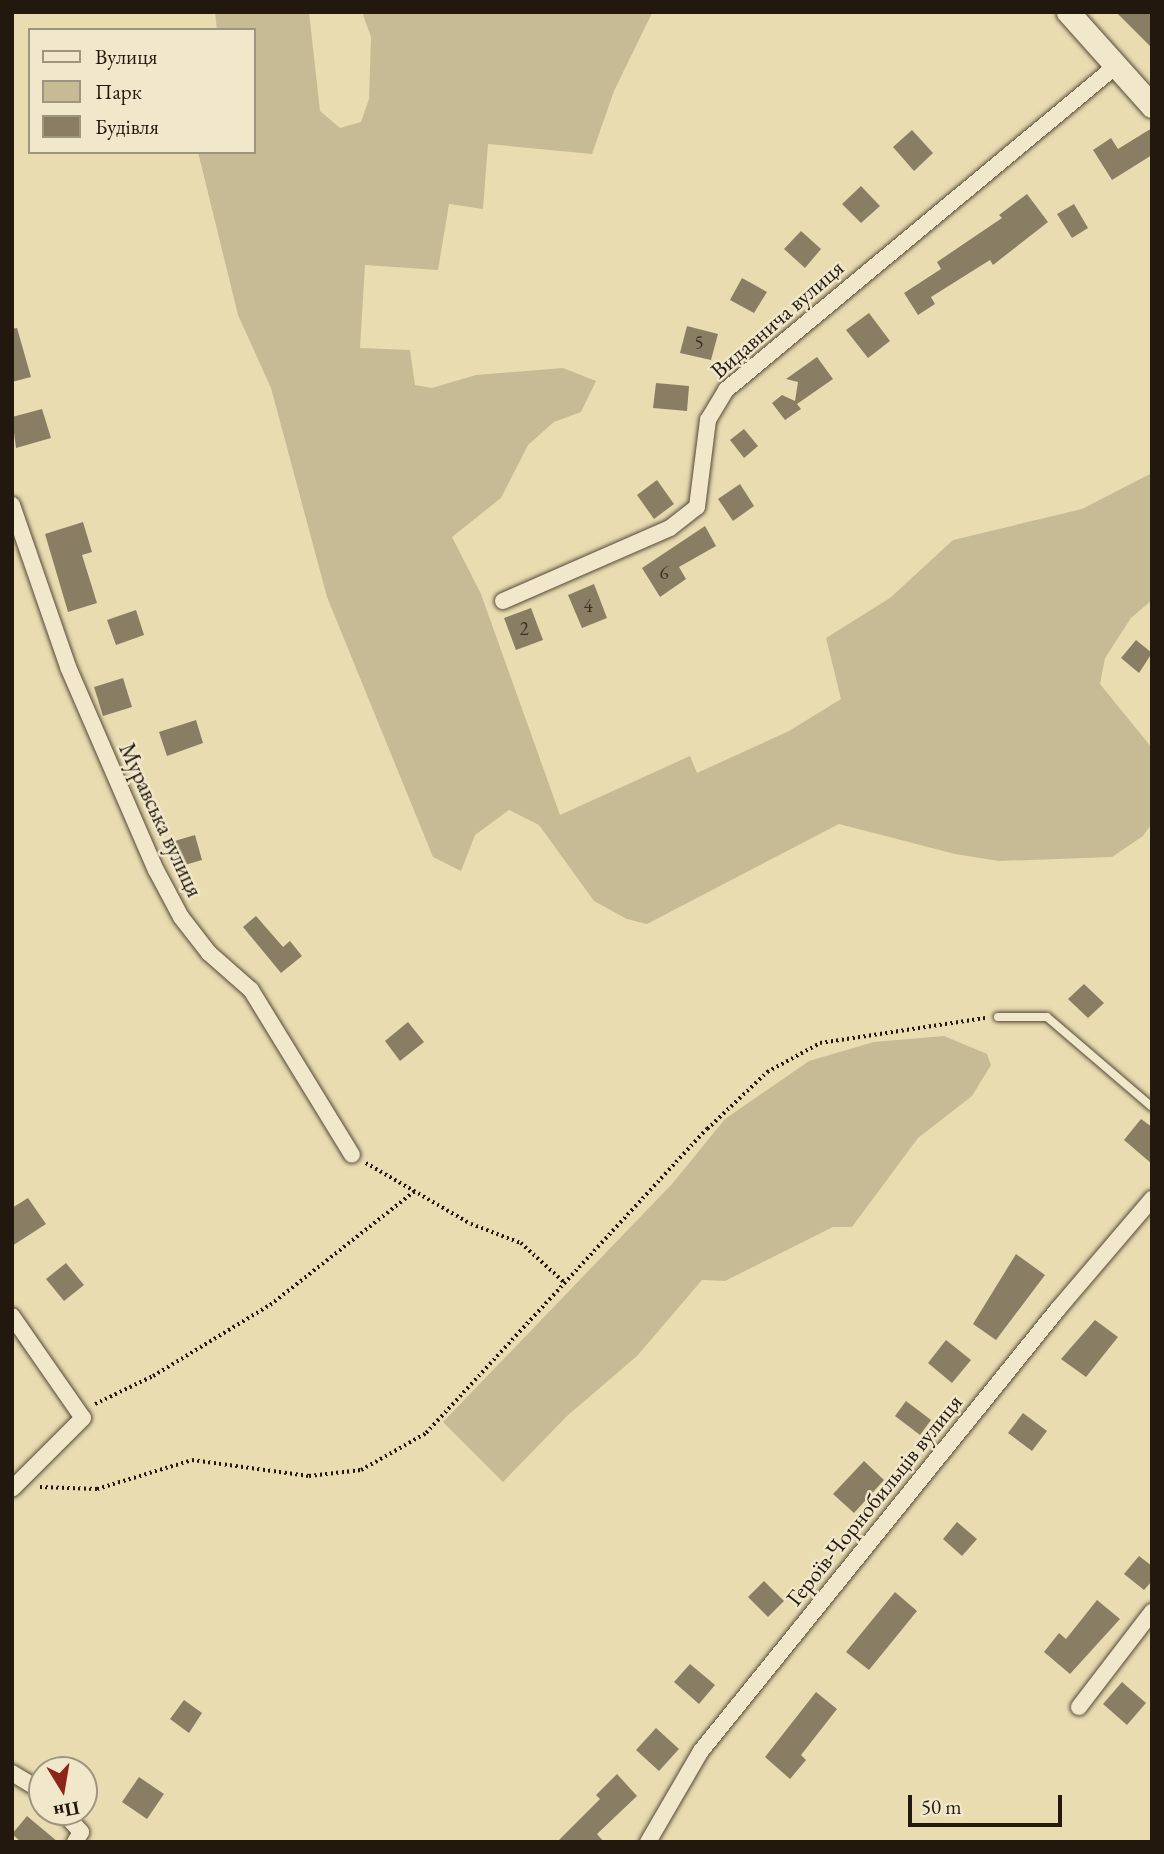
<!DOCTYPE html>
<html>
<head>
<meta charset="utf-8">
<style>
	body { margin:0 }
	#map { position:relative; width:1164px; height:1854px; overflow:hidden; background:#e9dcb1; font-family:"EB Garamond",serif }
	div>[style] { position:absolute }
	.green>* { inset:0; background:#c7bb95 }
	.building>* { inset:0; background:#897e63 }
	.path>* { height:3.5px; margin-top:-1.75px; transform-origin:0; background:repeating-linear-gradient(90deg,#22180e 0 2px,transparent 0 5.5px) }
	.roads { filter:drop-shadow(0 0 2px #544937) drop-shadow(0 0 2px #544937) }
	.lane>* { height:8px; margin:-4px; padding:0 4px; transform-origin:4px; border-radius:4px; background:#f1e8cc }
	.street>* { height:16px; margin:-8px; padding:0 8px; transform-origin:8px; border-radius:8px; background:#f1e8cc }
	.secondary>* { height:23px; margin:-11.5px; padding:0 11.5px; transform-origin:11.5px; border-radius:11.5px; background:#f1e8cc }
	span { translate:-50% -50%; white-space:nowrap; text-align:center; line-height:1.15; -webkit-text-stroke:5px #f1e8cc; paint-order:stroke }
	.number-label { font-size:19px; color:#3c3223 }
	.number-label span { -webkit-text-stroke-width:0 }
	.street-label { font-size:23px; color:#22180e }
	.frame { position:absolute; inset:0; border:14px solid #22180e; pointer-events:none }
	.legend { position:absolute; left:28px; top:28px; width:228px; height:126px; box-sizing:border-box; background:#f1e8cc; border:2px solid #9e9580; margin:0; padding:9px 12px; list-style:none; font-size:21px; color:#22180e }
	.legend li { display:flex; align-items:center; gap:14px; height:35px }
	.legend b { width:35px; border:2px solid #9e9580 }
	.north { position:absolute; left:28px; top:1756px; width:70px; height:70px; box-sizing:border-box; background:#f1e8cc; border:2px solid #9e9580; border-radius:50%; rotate:169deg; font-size:19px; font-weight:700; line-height:28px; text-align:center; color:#22180e }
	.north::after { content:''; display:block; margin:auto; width:24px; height:32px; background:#8f2418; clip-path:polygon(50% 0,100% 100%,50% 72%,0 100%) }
	.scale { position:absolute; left:908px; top:1795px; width:154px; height:32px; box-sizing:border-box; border:4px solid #22180e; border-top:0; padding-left:9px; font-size:21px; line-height:24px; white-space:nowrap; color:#22180e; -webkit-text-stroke:5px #f1e8cc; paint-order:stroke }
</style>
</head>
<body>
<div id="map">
	<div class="green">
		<i style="clip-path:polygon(215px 12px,309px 12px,320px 111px,340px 128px,361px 122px,369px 99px,371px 37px,362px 12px,652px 13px,614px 91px,592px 154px,488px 144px,483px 209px,449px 204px,438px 270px,365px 265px,360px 348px,410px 350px,415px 385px,432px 388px,476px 375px,563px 368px,596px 381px,581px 412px,554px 422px,528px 445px,501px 498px,452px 537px,481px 594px,560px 815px,690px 756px,697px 773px,789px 731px,841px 699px,826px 638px,890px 598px,953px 540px,1082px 509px,1150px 474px,1152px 600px,1131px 618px,1105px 658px,1100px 684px,1152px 748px,1152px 823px,1143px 836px,1112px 857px,999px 861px,955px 854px,839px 824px,647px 924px,627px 919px,594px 901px,539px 825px,509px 810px,475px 835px,461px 871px,433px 857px,327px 597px,271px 388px,238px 315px,198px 152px,254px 152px,254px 30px,217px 30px)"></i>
		<i style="clip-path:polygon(944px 1036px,987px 1054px,991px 1065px,972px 1096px,918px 1138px,852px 1227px,833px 1227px,725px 1281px,702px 1280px,637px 1356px,567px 1416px,503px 1482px,443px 1422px,672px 1184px,725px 1119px,809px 1061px,874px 1042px)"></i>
	</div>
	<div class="building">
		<i style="clip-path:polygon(1116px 12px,1152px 12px,1152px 48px)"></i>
		<i style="clip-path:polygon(1152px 128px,1152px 155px,1112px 180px,1093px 150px,1111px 138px,1118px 149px)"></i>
		<i style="clip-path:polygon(912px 130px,933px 153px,914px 171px,893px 147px)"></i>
		<i style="clip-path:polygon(861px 186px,880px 206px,861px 223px,842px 204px)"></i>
		<i style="clip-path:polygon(1027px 194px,1048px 222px,993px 265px,990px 260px,931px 297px,935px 304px,918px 315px,904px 293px,941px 269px,937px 262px,1002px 218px,999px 215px)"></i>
		<i style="clip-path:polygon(1074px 204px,1088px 228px,1072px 238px,1057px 214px)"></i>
		<i style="clip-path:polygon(801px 231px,821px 249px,805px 268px,784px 249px)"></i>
		<i style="clip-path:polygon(742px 278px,767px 292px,754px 313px,730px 300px)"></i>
		<i style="clip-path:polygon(869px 313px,890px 341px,868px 358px,846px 330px)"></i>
		<i style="clip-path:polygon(687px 326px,718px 334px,711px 360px,680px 353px)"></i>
		<i style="clip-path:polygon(17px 328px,31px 377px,12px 382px,12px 329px)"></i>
		<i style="clip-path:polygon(817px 357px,833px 379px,797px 404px,801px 409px,785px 420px,772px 403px,782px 395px,795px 401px,798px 382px,786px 379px)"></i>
		<i style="clip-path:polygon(656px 383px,689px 386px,687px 411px,653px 408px)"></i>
		<i style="clip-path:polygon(42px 409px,51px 438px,16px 448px,12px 417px)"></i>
		<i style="clip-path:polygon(744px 429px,758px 446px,744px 458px,730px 440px)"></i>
		<i style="clip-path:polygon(657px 480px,674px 504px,654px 519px,637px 495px)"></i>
		<i style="clip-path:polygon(740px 484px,754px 506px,733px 521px,718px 499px)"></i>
		<i style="clip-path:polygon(83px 522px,92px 552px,82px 555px,97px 603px,68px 612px,45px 534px)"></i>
		<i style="clip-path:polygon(705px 526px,716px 546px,679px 567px,686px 579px,660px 597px,642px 568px)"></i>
		<i style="clip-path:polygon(594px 584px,607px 618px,582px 628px,568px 595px)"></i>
		<i style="clip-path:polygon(531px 608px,543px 640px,516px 650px,504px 618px)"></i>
		<i style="clip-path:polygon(136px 610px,144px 635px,116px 645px,107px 620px)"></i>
		<i style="clip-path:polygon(1136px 640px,1152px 653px,1139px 673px,1121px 658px)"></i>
		<i style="clip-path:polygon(123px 678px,132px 707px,103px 716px,94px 687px)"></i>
		<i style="clip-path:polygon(196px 720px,203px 743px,167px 756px,159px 732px)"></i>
		<i style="clip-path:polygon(195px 835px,202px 860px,178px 867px,171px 842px)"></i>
		<i style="clip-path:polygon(256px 916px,283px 947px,290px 941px,302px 956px,281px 973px,243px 927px)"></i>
		<i style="clip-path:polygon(1084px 984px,1104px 1003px,1088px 1018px,1068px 999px)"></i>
		<i style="clip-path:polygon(408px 1022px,424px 1042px,400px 1061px,385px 1041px)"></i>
		<i style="clip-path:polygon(1141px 1119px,1152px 1127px,1152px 1164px,1124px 1140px)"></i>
		<i style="clip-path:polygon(28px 1198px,46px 1224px,12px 1246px,12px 1208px)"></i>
		<i style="clip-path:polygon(1016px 1254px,1045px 1275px,996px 1340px,973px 1324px)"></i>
		<i style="clip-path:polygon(66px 1263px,84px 1285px,64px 1301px,46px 1279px)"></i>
		<i style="clip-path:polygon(1095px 1320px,1118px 1337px,1086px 1377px,1061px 1359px)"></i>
		<i style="clip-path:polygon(946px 1340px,971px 1360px,952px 1383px,928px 1363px)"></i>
		<i style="clip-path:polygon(906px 1401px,931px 1420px,920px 1435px,895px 1416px)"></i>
		<i style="clip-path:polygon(1023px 1413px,1047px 1431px,1032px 1451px,1008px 1433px)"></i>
		<i style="clip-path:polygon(864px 1461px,884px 1480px,854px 1513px,833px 1494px)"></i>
		<i style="clip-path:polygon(957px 1522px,977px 1539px,962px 1556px,943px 1539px)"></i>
		<i style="clip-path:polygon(1139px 1556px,1152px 1566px,1152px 1581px,1144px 1590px,1124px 1574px)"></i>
		<i style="clip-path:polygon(764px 1581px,784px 1601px,768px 1617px,748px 1597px)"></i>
		<i style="clip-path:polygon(895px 1592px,917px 1611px,869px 1670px,846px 1652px)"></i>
		<i style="clip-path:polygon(1097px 1600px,1120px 1619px,1070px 1674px,1044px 1652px,1059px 1633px,1066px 1639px)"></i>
		<i style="clip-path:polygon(690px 1664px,715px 1685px,699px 1704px,674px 1682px)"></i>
		<i style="clip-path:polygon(1122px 1682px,1146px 1703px,1127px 1725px,1103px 1704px)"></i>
		<i style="clip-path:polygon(816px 1692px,837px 1709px,801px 1755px,806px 1760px,790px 1779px,765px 1757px)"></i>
		<i style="clip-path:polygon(184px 1700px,202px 1713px,189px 1733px,170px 1719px)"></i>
		<i style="clip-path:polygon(656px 1728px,679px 1749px,659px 1771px,636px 1750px)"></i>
		<i style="clip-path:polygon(617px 1774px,637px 1796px,597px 1834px,604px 1842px,557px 1842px,600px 1799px,596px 1795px)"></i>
		<i style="clip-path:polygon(139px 1777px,164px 1794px,147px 1819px,122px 1802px)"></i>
		<i style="clip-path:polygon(27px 1816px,58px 1842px,21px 1842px,12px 1834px)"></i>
	</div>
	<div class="path">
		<i style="left:366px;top:1163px;width:121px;rotate:30.2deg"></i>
		<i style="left:471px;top:1224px;width:53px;rotate:20.8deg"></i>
		<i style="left:521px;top:1243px;width:61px;rotate:42.3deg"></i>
		<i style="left:95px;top:1404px;width:64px;rotate:-25.8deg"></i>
		<i style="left:153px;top:1376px;width:137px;rotate:-31.3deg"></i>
		<i style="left:270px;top:1305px;width:184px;rotate:-38.2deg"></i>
		<i style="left:40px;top:1487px;width:57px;rotate:2deg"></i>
		<i style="left:97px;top:1489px;width:99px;rotate:-17deg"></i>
		<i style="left:192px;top:1460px;width:118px;rotate:7.8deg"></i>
		<i style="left:309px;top:1476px;width:52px;rotate:-6.6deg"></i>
		<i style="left:361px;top:1470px;width:75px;rotate:-29.6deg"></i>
		<i style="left:426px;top:1433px;width:414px;rotate:-47.3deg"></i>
		<i style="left:707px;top:1129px;width:83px;rotate:-43.5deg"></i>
		<i style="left:767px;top:1072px;width:60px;rotate:-28.7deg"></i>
		<i style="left:820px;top:1043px;width:167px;rotate:-8.6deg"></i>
	</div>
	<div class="roads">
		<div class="lane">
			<i style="left:998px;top:1017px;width:49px"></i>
			<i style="left:1047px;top:1017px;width:138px;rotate:40.6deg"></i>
		</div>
		<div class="street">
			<i style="left:12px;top:505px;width:171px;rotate:70.9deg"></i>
			<i style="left:68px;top:667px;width:221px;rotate:66.6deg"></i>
			<i style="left:156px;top:870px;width:53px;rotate:62deg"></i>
			<i style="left:181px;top:917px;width:46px;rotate:52.1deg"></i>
			<i style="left:209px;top:953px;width:56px;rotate:41.4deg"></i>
			<i style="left:251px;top:990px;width:193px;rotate:58.5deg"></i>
			<i style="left:503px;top:601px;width:182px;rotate:-23.6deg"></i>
			<i style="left:670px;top:528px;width:34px;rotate:-38deg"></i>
			<i style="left:697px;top:507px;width:88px;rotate:-82.8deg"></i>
			<i style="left:708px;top:420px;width:35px;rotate:-59deg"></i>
			<i style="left:726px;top:390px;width:508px;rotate:-39.73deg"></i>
			<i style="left:12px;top:1316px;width:124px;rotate:55.2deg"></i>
			<i style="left:83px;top:1418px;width:100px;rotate:135deg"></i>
			<i style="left:1079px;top:1707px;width:120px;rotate:-52.5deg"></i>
			<i style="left:12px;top:1773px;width:35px;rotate:31deg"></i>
			<i style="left:63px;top:1812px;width:27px;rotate:48deg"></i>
			<i style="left:81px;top:1832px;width:12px;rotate:121deg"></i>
			<i style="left:648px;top:1842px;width:105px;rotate:-59.8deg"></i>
			<i style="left:701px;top:1751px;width:568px;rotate:-51.07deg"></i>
			<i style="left:1058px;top:1309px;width:145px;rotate:-49.5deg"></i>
		</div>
		<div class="secondary">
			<i style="left:1068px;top:12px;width:126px;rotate:48.2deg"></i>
		</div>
	</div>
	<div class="number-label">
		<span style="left:699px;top:343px">5</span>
		<span style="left:664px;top:573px">6</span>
		<span style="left:588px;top:606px">4</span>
		<span style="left:524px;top:629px">2</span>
	</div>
	<div class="street-label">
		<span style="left:777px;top:319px;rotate:-41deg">Видавнича вулиця</span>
		<span style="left:161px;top:820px;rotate:65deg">Муравська вулиця</span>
		<span style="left:874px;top:1500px;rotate:-51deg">Героїв-Чорнобильців вулиця</span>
	</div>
	<div class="frame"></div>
	<ul class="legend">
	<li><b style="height:9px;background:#f1e8cc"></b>Вулиця</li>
	<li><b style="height:19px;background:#c7bb95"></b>Парк</li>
	<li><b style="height:19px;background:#897e63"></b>Будівля</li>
	</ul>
	<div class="north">Пн</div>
	<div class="scale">50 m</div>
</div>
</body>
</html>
